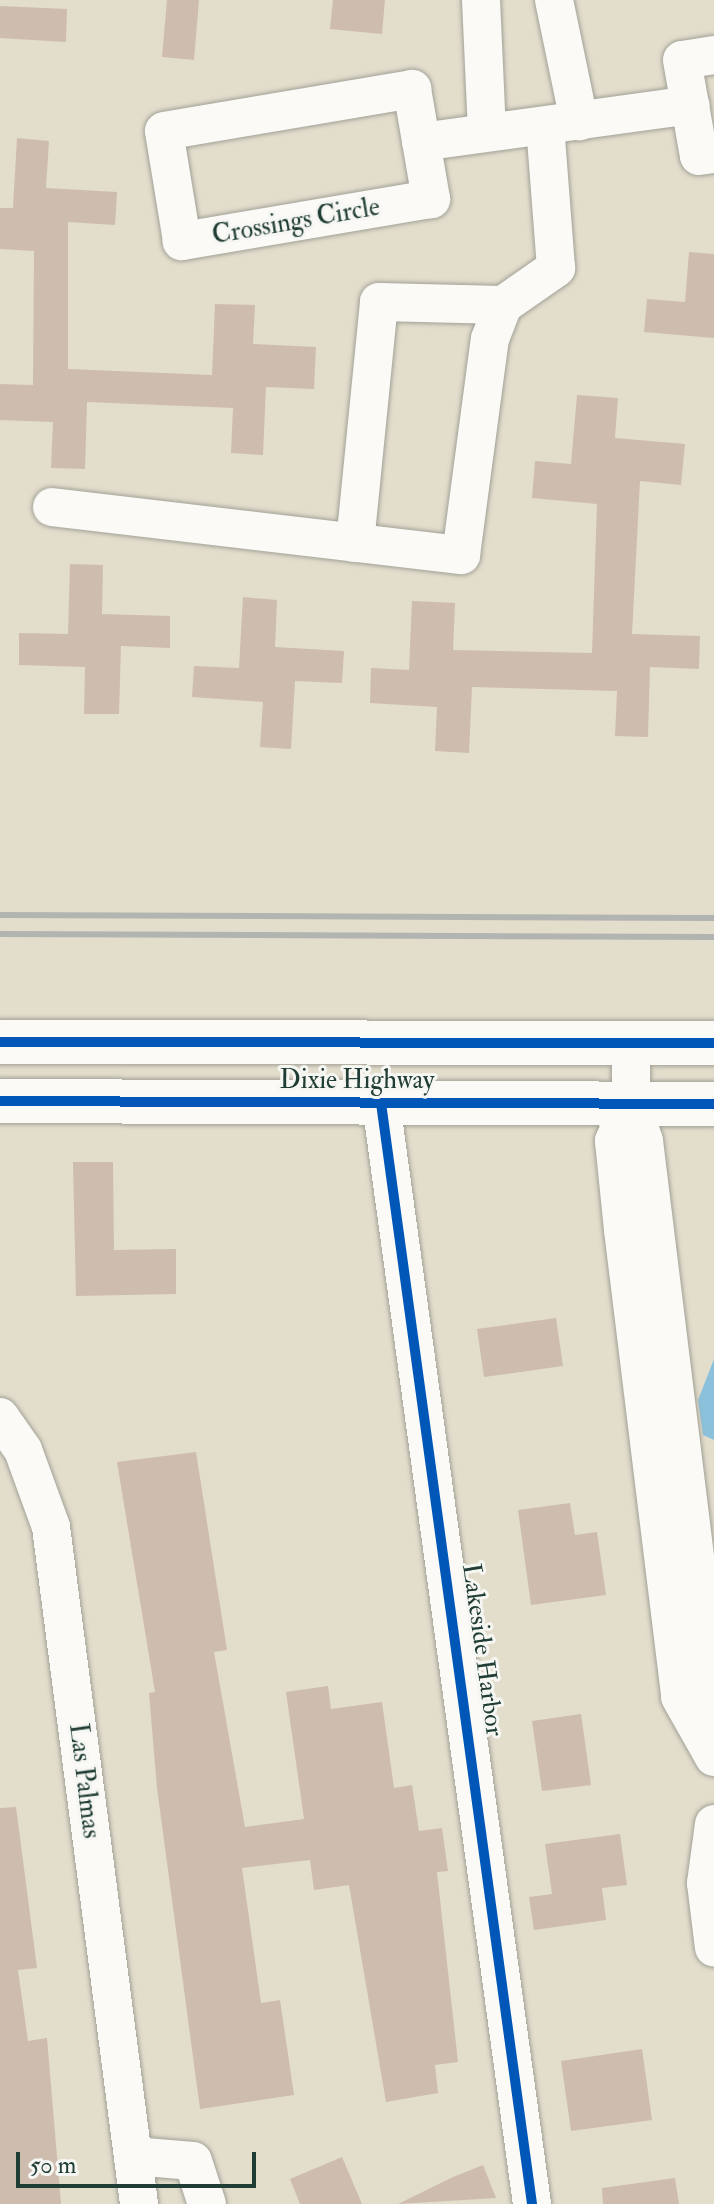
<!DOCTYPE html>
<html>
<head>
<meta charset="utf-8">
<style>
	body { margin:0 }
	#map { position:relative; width:714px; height:2204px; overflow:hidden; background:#e3ddcc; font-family:"IM FELL Double Pica",serif }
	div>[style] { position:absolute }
	.water>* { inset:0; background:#8bc1da }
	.building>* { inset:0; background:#cebdaf }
	.roads { filter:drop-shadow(0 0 2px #a2a297) drop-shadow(0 0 2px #a2a297) }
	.minor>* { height:38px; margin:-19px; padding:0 19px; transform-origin:19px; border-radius:19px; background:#fbfaf7 }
	.major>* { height:44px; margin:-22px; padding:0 22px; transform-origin:22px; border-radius:22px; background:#fbfaf7 }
	.rail>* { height:6px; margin:-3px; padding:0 3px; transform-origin:3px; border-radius:3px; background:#b2b4b1 }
	.cycleway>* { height:10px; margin:-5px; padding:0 5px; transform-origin:5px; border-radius:5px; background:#0057b8 }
	span { translate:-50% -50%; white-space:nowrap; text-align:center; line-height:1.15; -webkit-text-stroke:6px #f6f6f2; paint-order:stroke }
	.street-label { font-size:26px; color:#1f3d34 }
	.scale { position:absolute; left:16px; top:2152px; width:240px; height:36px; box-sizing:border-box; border:4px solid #1f3d34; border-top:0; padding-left:10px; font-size:24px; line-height:28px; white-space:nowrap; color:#1f3d34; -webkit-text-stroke:6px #f6f6f2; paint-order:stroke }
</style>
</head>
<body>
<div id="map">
	<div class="water">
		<i style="clip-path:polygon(714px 1359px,714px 1440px,703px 1435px,698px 1400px)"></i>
	</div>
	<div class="building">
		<i style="clip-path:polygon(167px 0,199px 0,194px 60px,162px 57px)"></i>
		<i style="clip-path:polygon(333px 0,385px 0,382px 34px,330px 29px)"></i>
		<i style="clip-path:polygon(0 6px,67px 9px,66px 42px,0 38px)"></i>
		<i style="clip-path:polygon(17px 138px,49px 141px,46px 188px,117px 192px,115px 225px,68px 222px,68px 369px,212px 375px,215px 304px,255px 305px,253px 344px,316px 347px,314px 389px,266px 387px,263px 455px,231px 453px,233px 408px,87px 402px,85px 469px,51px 468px,53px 422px,0 420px,0 384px,33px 385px,34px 251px,0 249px,0 208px,13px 208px)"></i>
		<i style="clip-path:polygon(689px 252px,714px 254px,714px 338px,644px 332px,647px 299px,685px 302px)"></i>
		<i style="clip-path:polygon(577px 395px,618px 398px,615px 438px,685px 444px,681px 485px,640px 481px,632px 634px,700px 636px,699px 669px,650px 667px,648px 737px,615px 736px,617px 691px,472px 687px,469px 753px,435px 751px,437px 707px,370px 703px,371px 668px,409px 670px,412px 601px,455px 603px,453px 650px,592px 653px,597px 504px,532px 498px,535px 461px,571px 464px)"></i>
		<i style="clip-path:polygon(70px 564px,103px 565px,102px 614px,170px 616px,170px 648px,121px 646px,119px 714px,84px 714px,85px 667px,19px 665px,19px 633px,68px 634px)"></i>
		<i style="clip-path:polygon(243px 597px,277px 600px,275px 647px,344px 651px,342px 683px,295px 681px,291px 749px,260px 747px,263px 702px,192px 697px,194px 666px,239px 668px)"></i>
		<i style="clip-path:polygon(73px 1162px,113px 1162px,114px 1250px,176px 1249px,176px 1294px,76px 1296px)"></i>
		<i style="clip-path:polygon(556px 1318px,563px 1366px,484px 1377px,477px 1329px)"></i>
		<i style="clip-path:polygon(196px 1452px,227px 1650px,214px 1652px,245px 1827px,304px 1819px,286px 1692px,328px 1686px,331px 1709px,382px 1702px,394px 1788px,412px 1785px,419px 1831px,442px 1828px,448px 1871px,437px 1872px,458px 2062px,435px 2065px,438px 2093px,386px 2102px,349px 1885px,314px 1890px,310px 1860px,242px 1868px,261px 2003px,280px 2000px,294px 2095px,200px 2109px,157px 1788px,149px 1693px,155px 1692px,117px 1462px)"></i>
		<i style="clip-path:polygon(570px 1503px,575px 1535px,597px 1532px,606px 1595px,531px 1605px,518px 1510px)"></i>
		<i style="clip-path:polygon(581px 1714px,591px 1785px,542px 1791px,532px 1721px)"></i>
		<i style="clip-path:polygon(16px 1807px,37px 1968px,18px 1970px,28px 2041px,47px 2038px,61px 2204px,0 2204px,0 1808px)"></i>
		<i style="clip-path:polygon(620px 1834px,627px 1885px,602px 1888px,606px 1920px,534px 1930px,529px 1897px,552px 1894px,545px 1844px)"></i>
		<i style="clip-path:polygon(642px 2049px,652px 2120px,571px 2131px,561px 2061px)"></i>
		<i style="clip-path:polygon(342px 2157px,362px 2204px,300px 2204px,290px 2179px)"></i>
		<i style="clip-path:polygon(483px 2165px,496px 2198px,398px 2204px,453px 2177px)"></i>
		<i style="clip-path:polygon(675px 2178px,679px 2204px,603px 2204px,602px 2188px)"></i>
	</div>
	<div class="roads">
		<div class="minor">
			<i style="left:481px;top:0;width:131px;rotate:87.4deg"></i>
			<i style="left:554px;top:0;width:124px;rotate:78.3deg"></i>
			<i style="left:714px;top:55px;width:32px;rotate:171deg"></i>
			<i style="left:682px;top:60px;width:97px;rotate:80deg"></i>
			<i style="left:699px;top:156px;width:15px;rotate:-8deg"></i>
			<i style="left:412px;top:89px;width:112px;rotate:80.2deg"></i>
			<i style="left:431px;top:199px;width:253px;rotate:170.4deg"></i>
			<i style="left:182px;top:241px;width:111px;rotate:-99.3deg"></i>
			<i style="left:164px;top:131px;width:252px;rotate:-9.6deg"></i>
			<i style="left:421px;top:142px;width:272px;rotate:-7.8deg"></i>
			<i style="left:52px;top:507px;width:412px;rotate:6.7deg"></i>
			<i style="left:461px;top:555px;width:218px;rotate:-82.4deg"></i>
			<i style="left:490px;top:339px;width:36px;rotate:-69deg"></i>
			<i style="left:503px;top:305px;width:65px;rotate:-34.9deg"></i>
			<i style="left:556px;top:268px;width:142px;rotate:-94.4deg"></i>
			<i style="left:355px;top:543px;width:242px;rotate:-84.3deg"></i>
			<i style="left:379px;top:302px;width:124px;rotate:1.4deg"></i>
			<i style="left:631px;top:1042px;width:61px;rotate:90deg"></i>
			<i style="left:631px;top:1103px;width:42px;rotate:114.1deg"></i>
			<i style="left:614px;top:1141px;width:89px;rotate:84.2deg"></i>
			<i style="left:623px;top:1230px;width:470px;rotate:83deg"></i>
			<i style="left:680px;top:1697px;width:69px;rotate:60.5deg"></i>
			<i style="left:381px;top:1103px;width:1111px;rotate:82.19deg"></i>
			<i style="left:631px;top:1103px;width:40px;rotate:71.1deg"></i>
			<i style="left:644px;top:1141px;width:574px;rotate:83deg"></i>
			<i style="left:0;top:1417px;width:40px;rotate:55.1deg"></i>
			<i style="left:23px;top:1450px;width:82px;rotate:70deg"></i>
			<i style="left:51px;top:1527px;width:683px;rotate:82.59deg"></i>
			<i style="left:714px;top:1824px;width:60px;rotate:97.7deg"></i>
			<i style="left:706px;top:1883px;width:65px;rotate:83deg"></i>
			<i style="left:133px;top:2156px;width:60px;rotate:4.8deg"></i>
			<i style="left:193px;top:2161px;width:45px;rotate:72deg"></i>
		</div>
		<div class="major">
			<i style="left:0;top:1042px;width:714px;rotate:0.08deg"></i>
			<i style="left:0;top:1101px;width:714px;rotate:0.24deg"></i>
		</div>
	</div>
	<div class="rail">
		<i style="left:0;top:915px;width:714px;rotate:0.24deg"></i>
		<i style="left:0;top:934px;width:714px;rotate:0.24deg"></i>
	</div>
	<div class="cycleway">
		<i style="left:0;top:1042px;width:714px;rotate:0.08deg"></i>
		<i style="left:0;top:1101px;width:714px;rotate:0.24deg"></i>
		<i style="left:381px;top:1103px;width:1111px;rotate:82.19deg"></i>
	</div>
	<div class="street-label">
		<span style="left:296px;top:222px;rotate:-10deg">Crossings Circle</span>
		<span style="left:357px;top:1081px">Dixie Highway</span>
		<span style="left:482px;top:1650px;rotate:82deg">Lakeside Harbor</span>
		<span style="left:84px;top:1781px;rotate:83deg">Las Palmas</span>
	</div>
	<div class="scale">50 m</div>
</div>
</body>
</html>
